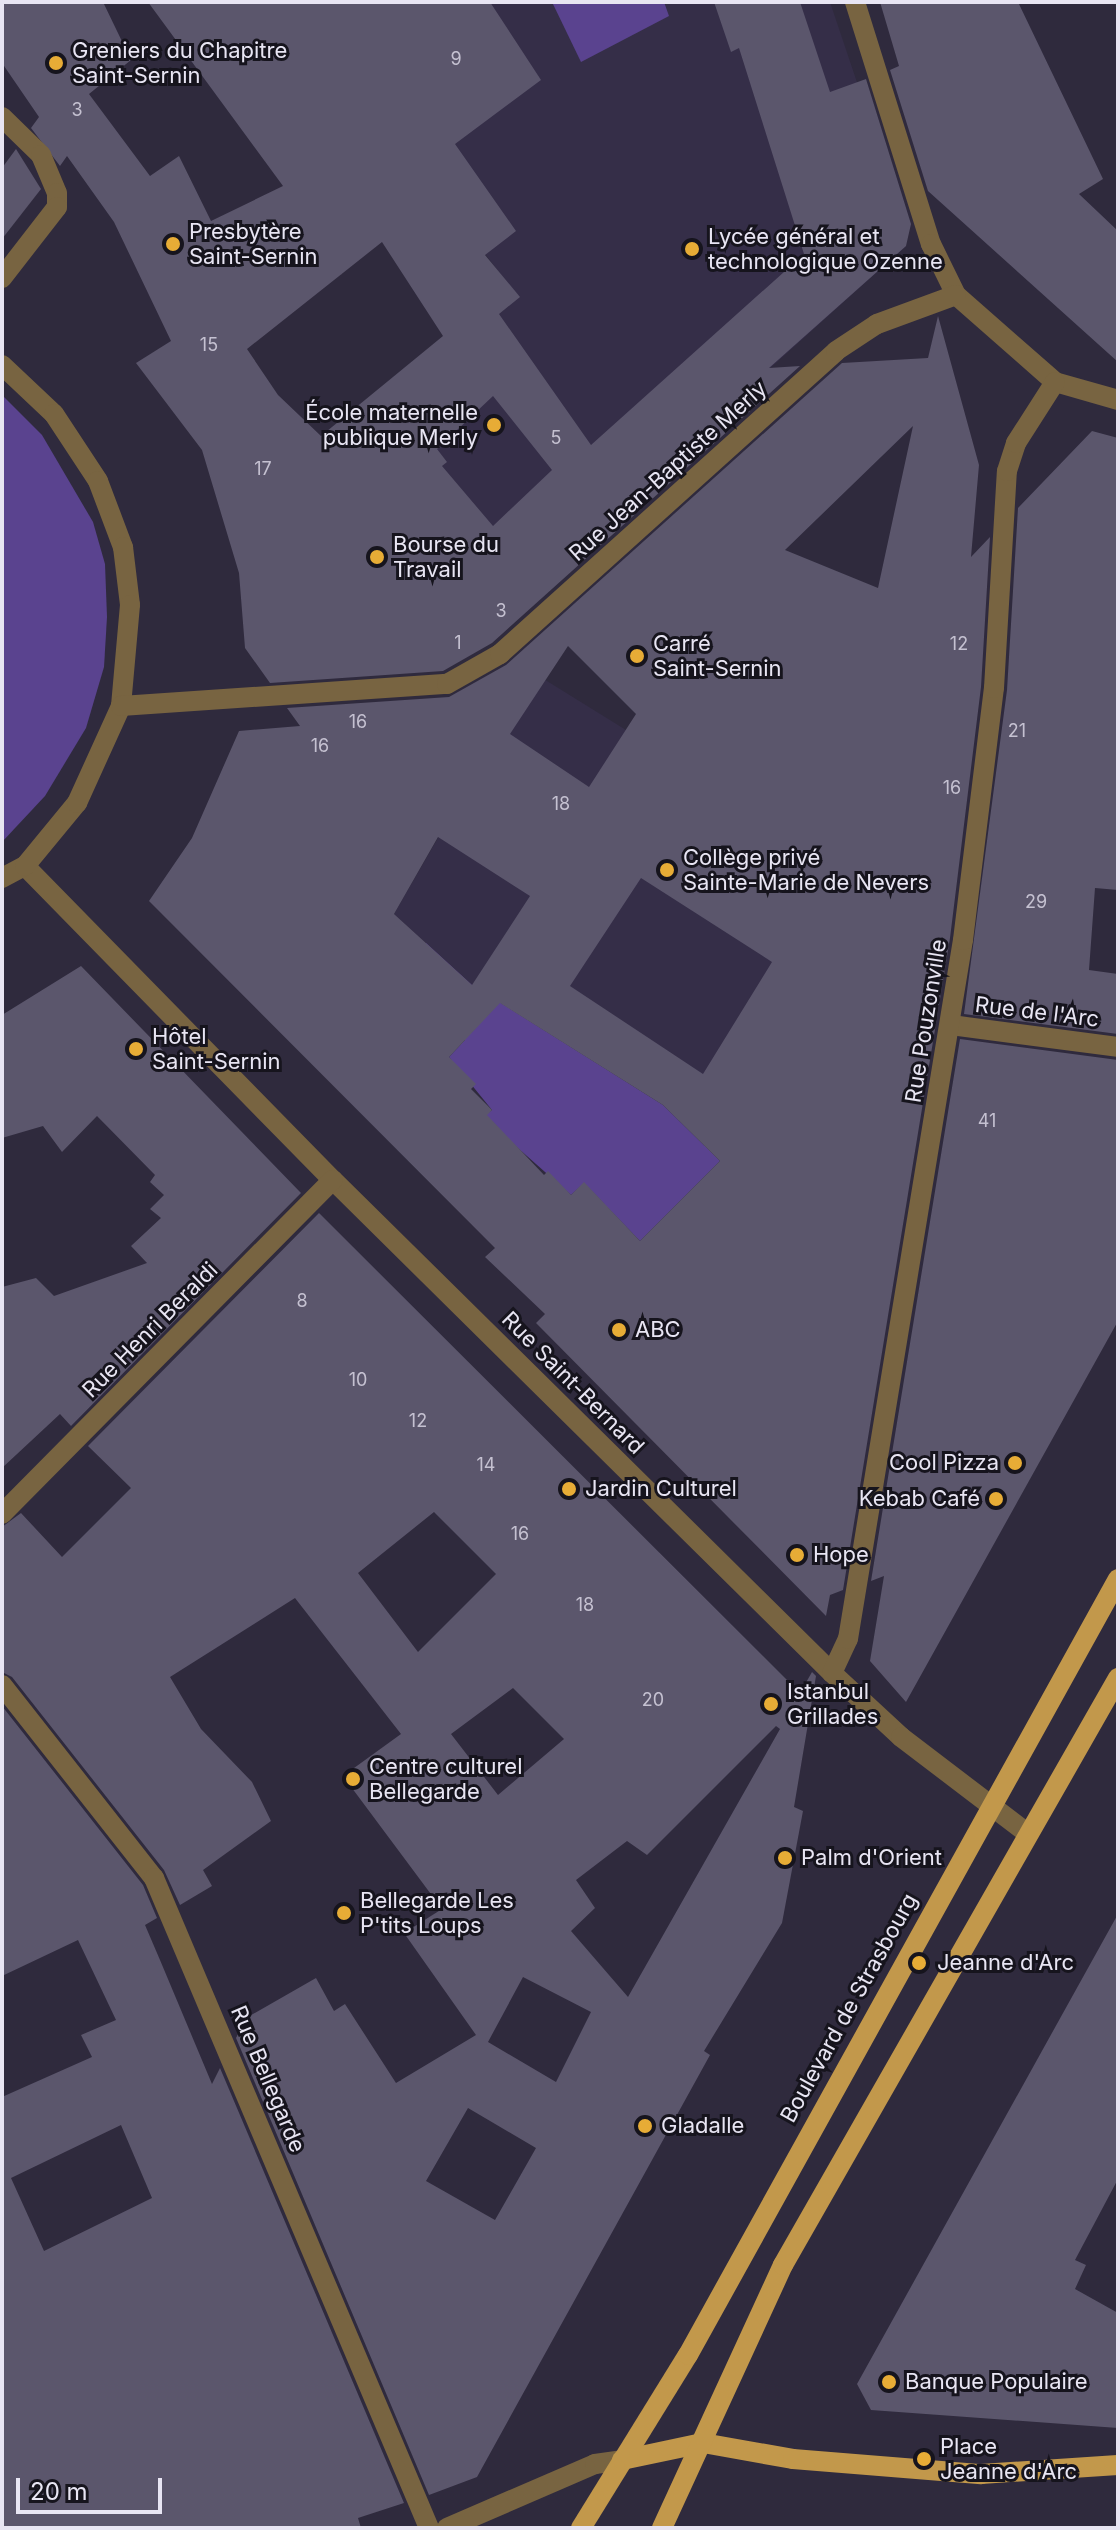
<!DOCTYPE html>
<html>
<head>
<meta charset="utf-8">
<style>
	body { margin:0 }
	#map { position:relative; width:1120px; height:2530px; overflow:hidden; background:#2f2a3d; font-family:Inter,sans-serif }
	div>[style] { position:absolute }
	.built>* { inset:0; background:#352e48 }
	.green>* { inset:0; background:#5a438f }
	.building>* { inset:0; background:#5b566c }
	.pedestrian>* { height:20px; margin:-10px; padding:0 10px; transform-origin:10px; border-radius:10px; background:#786441 }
	.minor>* { height:20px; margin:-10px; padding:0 10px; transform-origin:10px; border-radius:10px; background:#786441 }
	.primary>* { height:20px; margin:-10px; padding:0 10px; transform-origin:10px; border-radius:10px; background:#c2984b }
	.dots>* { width:22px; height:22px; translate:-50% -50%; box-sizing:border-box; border:4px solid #16141d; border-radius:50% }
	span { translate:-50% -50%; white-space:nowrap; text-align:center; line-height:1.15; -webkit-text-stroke:6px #16141d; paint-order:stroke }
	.number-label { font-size:18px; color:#c5c1d1 }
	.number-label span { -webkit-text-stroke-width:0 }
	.poi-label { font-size:22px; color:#e8e5f3 }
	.left { translate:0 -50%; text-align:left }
	.right { translate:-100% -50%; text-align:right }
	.street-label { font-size:22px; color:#e8e5f3 }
	.frame { position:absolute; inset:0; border:4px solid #e8e5f3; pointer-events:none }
	.scale { position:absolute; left:16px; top:2478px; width:146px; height:36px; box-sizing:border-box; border:4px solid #e8e5f3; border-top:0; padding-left:10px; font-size:24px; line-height:28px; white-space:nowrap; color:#e8e5f3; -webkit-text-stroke:6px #16141d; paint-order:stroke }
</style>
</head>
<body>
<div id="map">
	<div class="built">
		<i style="clip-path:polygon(403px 2px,830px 2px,905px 225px,906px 246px,541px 574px,379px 456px,502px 276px,440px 195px)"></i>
		<i style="clip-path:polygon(526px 668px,626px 730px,906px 1128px,600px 1065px,472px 985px,394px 914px,501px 729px)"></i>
	</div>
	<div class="green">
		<i style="clip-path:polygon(552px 2px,664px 2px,669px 16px,581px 62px)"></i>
		<i style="clip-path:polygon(2px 395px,42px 435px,93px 522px,105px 564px,107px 617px,104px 667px,86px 728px,45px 796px,2px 842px)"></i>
		<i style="clip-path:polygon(426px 943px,472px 985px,663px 1105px,720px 1161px,640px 1241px,584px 1183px,571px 1195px,483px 1117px,492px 1110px,449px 1057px,465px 1040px,385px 983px)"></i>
	</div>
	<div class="building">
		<i style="clip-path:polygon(evenodd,2px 2px,103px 2px,131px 60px,89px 94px,150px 176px,179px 156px,211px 221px,283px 186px,148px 2px,490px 2px,541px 80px,455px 144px,516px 231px,485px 255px,520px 297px,499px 314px,591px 445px,804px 254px,739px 48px,731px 52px,714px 2px,800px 2px,830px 92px,866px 79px,911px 224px,906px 246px,769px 368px,800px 366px,492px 643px,443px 671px,270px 683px,245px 648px,239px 573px,202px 450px,136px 363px,171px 341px,114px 222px,67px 156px,60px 166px,31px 128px,39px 117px,2px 63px,2px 2px,382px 242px,443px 336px,321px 436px,278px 395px,247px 349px,382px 242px,2px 2px,493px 396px,552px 470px,493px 526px,442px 466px,447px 462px,437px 449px,493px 396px)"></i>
		<i style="clip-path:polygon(880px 2px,1018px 2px,1103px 179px,1079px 194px,1118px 231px,1118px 362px,928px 191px,890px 70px,899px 66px)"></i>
		<i style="clip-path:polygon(16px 149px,41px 189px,2px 239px,2px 168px)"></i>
		<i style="clip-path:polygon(evenodd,938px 316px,979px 465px,971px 557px,990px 537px,981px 687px,950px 938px,843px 1590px,830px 1595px,826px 1616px,536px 1323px,545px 1314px,485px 1257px,495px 1248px,149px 901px,192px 838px,239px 731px,300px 726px,287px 708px,449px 697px,506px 665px,842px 363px,928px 358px,938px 316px,913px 426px,878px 588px,785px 550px,913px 426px,938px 316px,568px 646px,636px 714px,589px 787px,510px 734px,568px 646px,938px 316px,438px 837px,530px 896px,472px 985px,394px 914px,438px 837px,938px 316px,641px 878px,772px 962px,703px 1074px,570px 986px,641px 878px,938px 316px,500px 1003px,663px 1105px,720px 1161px,640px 1241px,584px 1182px,571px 1195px,548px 1171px,544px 1175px,487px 1115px,492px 1110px,471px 1089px,476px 1084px,449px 1057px,500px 1003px)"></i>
		<i style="clip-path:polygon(1092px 431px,1118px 438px,1118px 890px,1095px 888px,1089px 970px,1118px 974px,1118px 1034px,964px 1014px,1007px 690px,1018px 508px)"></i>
		<i style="clip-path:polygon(81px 966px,301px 1193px,71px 1426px,60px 1414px,2px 1468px,2px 1287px,36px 1278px,54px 1296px,147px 1263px,131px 1246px,161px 1218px,150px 1209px,164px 1195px,150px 1182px,155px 1175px,97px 1116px,62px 1152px,43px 1126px,2px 1138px,2px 1015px)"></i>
		<i style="clip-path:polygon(960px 1039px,1118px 1060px,1118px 1321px,906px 1702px,870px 1661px,884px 1576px,871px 1581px)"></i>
		<i style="clip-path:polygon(evenodd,319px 1213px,800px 1693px,812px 1672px,816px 1676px,794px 1807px,803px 1811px,782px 1923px,704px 2051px,710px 2055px,477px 2477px,429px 2495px,236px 2038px,246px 2018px,316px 1978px,334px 2011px,345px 2004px,396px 2083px,476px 2035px,404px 1933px,442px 1909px,343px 1776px,401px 1734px,295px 1598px,170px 1677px,201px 1729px,252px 1782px,271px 1821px,203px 1870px,212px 1886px,180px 1905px,164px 1870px,12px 1677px,2px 1672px,2px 1527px,21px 1513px,62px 1557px,131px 1488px,88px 1446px,319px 1213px,434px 1512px,496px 1574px,418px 1652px,358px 1573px,434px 1512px,319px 1213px,513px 1688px,564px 1739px,498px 1795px,451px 1734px,513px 1688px,319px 1213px,776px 1726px,780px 1729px,628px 1997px,571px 1931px,595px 1908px,576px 1880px,627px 1841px,647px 1855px,776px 1726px,319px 1213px,523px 1977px,591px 2012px,556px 2082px,488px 2042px,523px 1977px,319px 1213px,468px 2108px,536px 2148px,495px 2220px,426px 2181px,468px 2108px)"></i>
		<i style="clip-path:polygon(evenodd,2px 1706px,143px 1885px,157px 1918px,145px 1925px,160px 1960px,212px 2084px,220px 2068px,404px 2503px,358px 2518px,361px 2528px,2px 2528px,2px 2097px,92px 2057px,81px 2035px,116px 2020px,78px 1940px,2px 1976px,2px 1706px,121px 2125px,152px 2198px,44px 2251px,11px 2178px,121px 2125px)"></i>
		<i style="clip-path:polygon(1118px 1914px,1118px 2179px,1075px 2260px,1086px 2265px,1075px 2289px,1118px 2313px,1118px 2428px,871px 2410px,857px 2384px)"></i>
	</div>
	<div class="pedestrian">
		<i style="left:2px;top:117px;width:54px;rotate:44.3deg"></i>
		<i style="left:41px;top:155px;width:41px;rotate:67.2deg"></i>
		<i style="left:57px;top:193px;width:14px;rotate:90deg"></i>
		<i style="left:57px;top:207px;width:90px;rotate:127.8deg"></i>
		<i style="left:2px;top:365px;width:71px;rotate:43.3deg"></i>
		<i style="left:54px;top:414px;width:80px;rotate:56.7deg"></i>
		<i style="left:98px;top:481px;width:71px;rotate:69.3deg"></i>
		<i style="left:123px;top:547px;width:58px;rotate:83.1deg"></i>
		<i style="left:130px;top:605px;width:101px;rotate:95.1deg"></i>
	</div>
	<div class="minor">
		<i style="left:855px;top:2px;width:254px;rotate:72.6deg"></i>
		<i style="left:931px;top:244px;width:57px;rotate:63.9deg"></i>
		<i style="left:956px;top:295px;width:132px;rotate:41.3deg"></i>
		<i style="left:1055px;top:382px;width:66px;rotate:15.9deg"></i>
		<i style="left:25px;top:866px;width:440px;rotate:45.6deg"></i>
		<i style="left:333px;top:1180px;width:701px;rotate:44.65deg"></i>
		<i style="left:832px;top:1673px;width:94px;rotate:42.8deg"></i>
		<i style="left:901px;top:1737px;width:158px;rotate:37.3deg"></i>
		<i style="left:2px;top:878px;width:26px;rotate:-28deg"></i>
		<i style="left:25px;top:866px;width:82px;rotate:-50.5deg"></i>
		<i style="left:77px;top:803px;width:107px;rotate:-65.6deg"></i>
		<i style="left:121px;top:706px;width:327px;rotate:-3.9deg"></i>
		<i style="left:447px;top:684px;width:61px;rotate:-29.5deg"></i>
		<i style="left:500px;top:654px;width:452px;rotate:-42deg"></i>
		<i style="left:836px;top:351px;width:49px;rotate:-33.4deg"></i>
		<i style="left:877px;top:324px;width:84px;rotate:-20.2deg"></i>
		<i style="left:951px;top:1025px;width:168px;rotate:7.5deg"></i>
		<i style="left:2px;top:1514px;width:470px;rotate:-45.3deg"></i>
		<i style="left:832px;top:1673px;width:38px;rotate:-65deg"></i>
		<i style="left:848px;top:1639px;width:708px;rotate:-80.66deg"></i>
		<i style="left:963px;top:940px;width:254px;rotate:-83deg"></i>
		<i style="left:994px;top:688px;width:217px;rotate:-86.6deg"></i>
		<i style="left:1007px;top:471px;width:29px;rotate:-72deg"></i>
		<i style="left:1016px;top:443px;width:72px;rotate:-57.4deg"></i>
		<i style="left:2px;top:1685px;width:246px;rotate:51.8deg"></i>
		<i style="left:154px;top:1878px;width:706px;rotate:67.07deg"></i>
		<i style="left:447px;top:2528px;width:161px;rotate:-23.4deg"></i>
		<i style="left:595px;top:2464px;width:27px;rotate:-8deg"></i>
	</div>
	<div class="primary">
		<i style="left:622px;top:2460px;width:83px;rotate:-11.9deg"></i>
		<i style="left:703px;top:2443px;width:91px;rotate:10.1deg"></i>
		<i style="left:793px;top:2459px;width:189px;rotate:4.6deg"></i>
		<i style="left:981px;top:2474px;width:137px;rotate:-3.8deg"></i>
		<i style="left:581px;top:2528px;width:203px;rotate:-58.3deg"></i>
		<i style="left:688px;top:2355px;width:887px;rotate:-61.01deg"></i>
		<i style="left:662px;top:2528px;width:289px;rotate:-65.3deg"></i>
		<i style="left:783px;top:2265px;width:676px;rotate:-60.29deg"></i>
	</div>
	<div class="dots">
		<i style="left:56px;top:63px;background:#e7ac36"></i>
		<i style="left:173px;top:244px;background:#e7ac36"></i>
		<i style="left:692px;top:249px;background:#e7ac36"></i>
		<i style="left:494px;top:425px;background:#e7ac36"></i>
		<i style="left:377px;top:557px;background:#e7ac36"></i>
		<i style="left:637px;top:656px;background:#e7ac36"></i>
		<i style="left:667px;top:870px;background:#e7ac36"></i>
		<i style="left:136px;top:1049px;background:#e7ac36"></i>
		<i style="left:619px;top:1330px;background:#e7ac36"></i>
		<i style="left:1015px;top:1463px;background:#e7ac36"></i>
		<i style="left:569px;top:1489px;background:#e7ac36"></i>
		<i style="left:996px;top:1499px;background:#e7ac36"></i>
		<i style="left:797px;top:1555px;background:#e7ac36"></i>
		<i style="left:771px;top:1704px;background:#e7ac36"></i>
		<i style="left:353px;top:1779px;background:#e7ac36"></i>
		<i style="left:785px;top:1858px;background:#e7ac36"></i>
		<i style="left:344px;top:1913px;background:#e7ac36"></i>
		<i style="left:919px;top:1963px;background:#e7ac36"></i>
		<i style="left:645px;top:2126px;background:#e7ac36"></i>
		<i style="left:889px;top:2382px;background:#e7ac36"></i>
		<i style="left:924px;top:2459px;background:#e7ac36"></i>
	</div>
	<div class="number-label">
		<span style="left:456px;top:59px">9</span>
		<span style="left:77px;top:110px">3</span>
		<span style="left:209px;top:345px">15</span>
		<span style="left:556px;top:438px">5</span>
		<span style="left:263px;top:469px">17</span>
		<span style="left:501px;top:611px">3</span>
		<span style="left:458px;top:643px">1</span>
		<span style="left:959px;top:644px">12</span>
		<span style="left:358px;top:722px">16</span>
		<span style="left:1017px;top:731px">21</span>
		<span style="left:320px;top:746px">16</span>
		<span style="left:952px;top:788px">16</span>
		<span style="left:561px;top:804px">18</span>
		<span style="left:1036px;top:902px">29</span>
		<span style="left:987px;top:1121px">41</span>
		<span style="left:302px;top:1301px">8</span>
		<span style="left:358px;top:1380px">10</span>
		<span style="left:418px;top:1421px">12</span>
		<span style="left:486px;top:1465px">14</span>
		<span style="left:520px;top:1534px">16</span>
		<span style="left:585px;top:1605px">18</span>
		<span style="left:653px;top:1700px">20</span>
	</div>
	<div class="poi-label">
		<span class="left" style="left:72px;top:63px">Greniers du Chapitre<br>Saint-Sernin</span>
		<span class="left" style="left:189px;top:244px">Presbytère<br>Saint-Sernin</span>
		<span class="left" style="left:708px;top:249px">Lycée général et<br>technologique Ozenne</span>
		<span class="right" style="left:478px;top:425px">École maternelle<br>publique Merly</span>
		<span class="left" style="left:393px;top:557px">Bourse du<br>Travail</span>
		<span class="left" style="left:653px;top:656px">Carré<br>Saint-Sernin</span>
		<span class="left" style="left:683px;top:870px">Collège privé<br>Sainte-Marie de Nevers</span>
		<span class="left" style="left:152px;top:1049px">Hôtel<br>Saint-Sernin</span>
		<span class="left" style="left:635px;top:1330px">ABC</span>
		<span class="right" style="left:999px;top:1463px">Cool Pizza</span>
		<span class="left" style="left:585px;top:1489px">Jardin Culturel</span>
		<span class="right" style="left:980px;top:1499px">Kebab Café</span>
		<span class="left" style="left:813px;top:1555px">Hope</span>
		<span class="left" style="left:787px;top:1704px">Istanbul<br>Grillades</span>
		<span class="left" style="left:369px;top:1779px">Centre culturel<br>Bellegarde</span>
		<span class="left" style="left:801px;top:1858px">Palm d'Orient</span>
		<span class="left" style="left:360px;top:1913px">Bellegarde Les<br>P'tits Loups</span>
		<span class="left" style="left:937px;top:1963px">Jeanne d'Arc</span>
		<span class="left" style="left:661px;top:2126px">Gladalle</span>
		<span class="left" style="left:905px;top:2382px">Banque Populaire</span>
		<span class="left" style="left:940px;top:2459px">Place<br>Jeanne d'Arc</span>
	</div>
	<div class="street-label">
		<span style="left:668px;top:471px;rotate:-42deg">Rue Jean-Baptiste Merly</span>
		<span style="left:1037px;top:1012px;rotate:7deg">Rue de l'Arc</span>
		<span style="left:926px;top:1021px;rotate:-81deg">Rue Pouzonville</span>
		<span style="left:150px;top:1330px;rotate:-45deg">Rue Henri Beraldi</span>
		<span style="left:573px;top:1383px;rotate:45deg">Rue Saint-Bernard</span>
		<span style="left:849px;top:2008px;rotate:-61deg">Boulevard de Strasbourg</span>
		<span style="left:268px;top:2079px;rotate:67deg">Rue Bellegarde</span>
	</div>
	<div class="frame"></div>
	<div class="scale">20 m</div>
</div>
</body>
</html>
